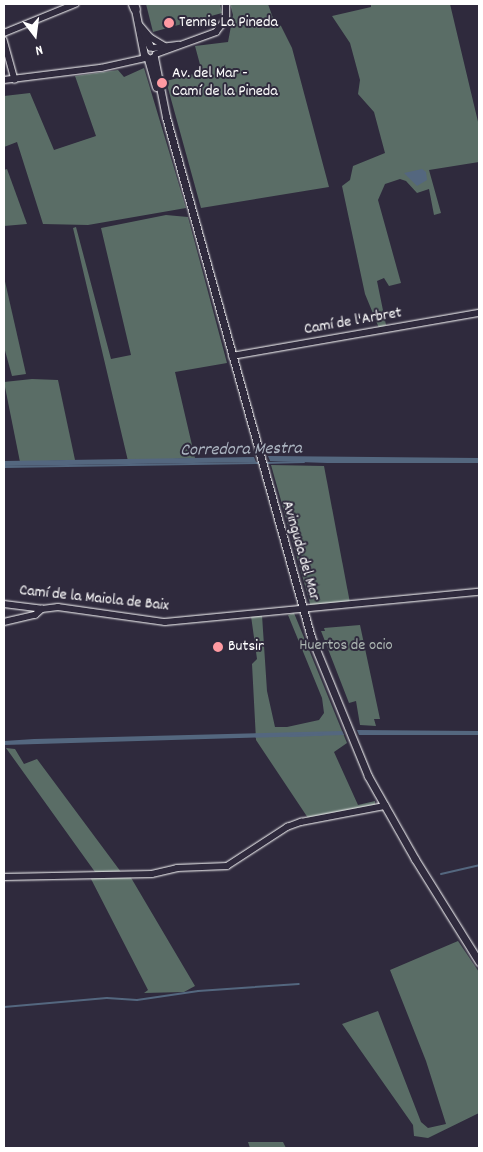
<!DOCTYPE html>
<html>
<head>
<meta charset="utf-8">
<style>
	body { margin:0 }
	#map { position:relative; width:483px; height:1152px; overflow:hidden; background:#2f2a3d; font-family:Dekko,sans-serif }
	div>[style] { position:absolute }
	.green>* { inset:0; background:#5a6d66 }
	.water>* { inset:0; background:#54677f }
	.stream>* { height:2px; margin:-1px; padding:0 1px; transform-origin:1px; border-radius:1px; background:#54677f }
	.roads { filter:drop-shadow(0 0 1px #fff) drop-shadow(0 0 1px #fff) }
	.minor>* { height:5.5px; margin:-2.75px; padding:0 2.75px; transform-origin:2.75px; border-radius:2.75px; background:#2f2a3d }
	.tertiary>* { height:7px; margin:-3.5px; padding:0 3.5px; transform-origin:3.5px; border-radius:3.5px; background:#2f2a3d }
	.trunk>* { height:9px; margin:-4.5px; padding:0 4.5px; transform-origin:4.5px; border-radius:4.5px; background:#2f2a3d }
	.dots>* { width:14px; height:14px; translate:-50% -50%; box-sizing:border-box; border:2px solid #2f2a3d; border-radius:50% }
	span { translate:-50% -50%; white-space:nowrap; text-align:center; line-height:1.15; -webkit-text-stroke:4px #2f2a3d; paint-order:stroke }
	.poi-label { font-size:16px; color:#fff }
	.left { translate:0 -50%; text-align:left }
	.street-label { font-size:16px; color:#fff }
	.park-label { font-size:16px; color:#acb6b2 }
	.water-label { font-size:18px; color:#aab3bf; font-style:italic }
	.frame { position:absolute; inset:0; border:5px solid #fff; pointer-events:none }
	.north { position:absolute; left:10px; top:10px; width:50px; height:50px; -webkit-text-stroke:4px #2f2a3d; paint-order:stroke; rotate:165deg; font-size:14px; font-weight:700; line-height:20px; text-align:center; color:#fff }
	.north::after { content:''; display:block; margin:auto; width:18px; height:22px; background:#fff; clip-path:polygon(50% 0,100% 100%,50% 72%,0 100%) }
</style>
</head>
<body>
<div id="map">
	<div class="green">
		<i style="clip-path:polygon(146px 4px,220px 4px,222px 13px,153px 32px)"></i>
		<i style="clip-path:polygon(230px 4px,268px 4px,274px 21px,281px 26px,292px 48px,329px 187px,201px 208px,166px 81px,202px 72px,195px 46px,228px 42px,233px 15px)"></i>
		<i style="clip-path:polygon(371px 4px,450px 4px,479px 126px,479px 162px,429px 170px,441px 213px,434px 215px,429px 189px,417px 193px,406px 181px,400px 179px,385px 184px,378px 200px,401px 283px,389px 286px,384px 278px,377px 281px,386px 325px,379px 328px,365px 294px,342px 186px,350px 180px,353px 166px,385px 153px,374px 112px,358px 94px,360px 80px,350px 43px,332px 16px,371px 7px)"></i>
		<i style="clip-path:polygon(144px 68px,186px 208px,88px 225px,43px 224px,17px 142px,4px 147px,4px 96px,30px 93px,54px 150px,96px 136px,75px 76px,118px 70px,124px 77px)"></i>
		<i style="clip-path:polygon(7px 169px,27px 224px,4px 226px,4px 170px)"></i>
		<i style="clip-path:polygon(166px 215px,188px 217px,227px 363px,175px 372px,195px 458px,128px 461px,73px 228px,76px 227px,111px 359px,131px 355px,101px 228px)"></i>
		<i style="clip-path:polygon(4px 277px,26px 374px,12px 376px,4px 347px)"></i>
		<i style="clip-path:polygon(32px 379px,58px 380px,75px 460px,20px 462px,4px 382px)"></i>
		<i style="clip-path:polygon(271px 465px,324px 466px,350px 603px,311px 607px)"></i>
		<i style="clip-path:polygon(294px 613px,347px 743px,334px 752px,358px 805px,375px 801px,375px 808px,308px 818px,256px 740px,252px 664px,257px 659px,251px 616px,262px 615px,267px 691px,275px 727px,287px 727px,319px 720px,324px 713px,322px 698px,288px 615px)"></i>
		<i style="clip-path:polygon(360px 625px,380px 719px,374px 719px,376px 726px,360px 725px,356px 701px,349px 703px,321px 631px,325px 631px,324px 628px)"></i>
		<i style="clip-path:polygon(6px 748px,15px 749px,24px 764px,37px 759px,121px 872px,95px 872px)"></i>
		<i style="clip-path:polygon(130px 876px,195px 986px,184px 992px,144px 993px,148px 990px,90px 877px)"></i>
		<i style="clip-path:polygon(458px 941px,479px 972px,479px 1113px,428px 1138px,414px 1136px,413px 1125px,342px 1024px,378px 1011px,421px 1122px,428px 1128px,446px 1124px,426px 1061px,390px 970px)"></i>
		<i style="clip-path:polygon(248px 1142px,283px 1142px,286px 1148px,250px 1148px)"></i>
	</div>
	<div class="water">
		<i style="clip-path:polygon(422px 169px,426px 172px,427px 180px,417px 186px,404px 173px)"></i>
		<i style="clip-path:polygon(268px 456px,479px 458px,479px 463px,327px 463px,270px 461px)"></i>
		<i style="clip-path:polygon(254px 457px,256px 462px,4px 466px,4px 461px)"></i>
		<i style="clip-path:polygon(357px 730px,479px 731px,479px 735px,359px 735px)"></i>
		<i style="clip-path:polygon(342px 731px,344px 735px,4px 745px,4px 741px,34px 739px)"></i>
	</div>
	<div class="stream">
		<i style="left:264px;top:463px;width:40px;rotate:-1.4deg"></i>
		<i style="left:4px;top:467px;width:255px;rotate:-0.9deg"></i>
		<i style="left:289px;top:736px;width:33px;rotate:-2deg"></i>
		<i style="left:441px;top:874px;width:39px;rotate:-13deg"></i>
		<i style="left:4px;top:1007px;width:103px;rotate:-5deg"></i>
		<i style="left:107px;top:998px;width:30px;rotate:4deg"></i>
		<i style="left:137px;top:1000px;width:62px;rotate:-8.4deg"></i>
		<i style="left:198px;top:991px;width:101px;rotate:-4deg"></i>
	</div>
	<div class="roads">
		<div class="minor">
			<i style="left:140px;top:25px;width:16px;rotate:50deg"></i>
			<i style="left:150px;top:37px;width:17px;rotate:31deg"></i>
			<i style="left:4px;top:33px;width:77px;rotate:-22.2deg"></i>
			<i style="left:4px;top:40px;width:41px;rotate:74.6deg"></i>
			<i style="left:153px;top:48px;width:26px;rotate:-7deg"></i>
			<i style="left:156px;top:54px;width:64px;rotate:-20.1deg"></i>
			<i style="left:216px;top:32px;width:16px;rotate:-52deg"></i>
			<i style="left:226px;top:19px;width:15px;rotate:-90deg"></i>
			<i style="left:4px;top:80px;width:98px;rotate:-7.1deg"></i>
			<i style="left:101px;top:68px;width:46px;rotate:-12.5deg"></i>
			<i style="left:232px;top:356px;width:251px;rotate:-9.9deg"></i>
			<i style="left:4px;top:604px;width:38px;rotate:7deg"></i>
			<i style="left:42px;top:609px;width:16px;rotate:-7deg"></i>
			<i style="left:58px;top:607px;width:108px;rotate:8deg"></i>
			<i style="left:165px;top:622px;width:315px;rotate:-5.5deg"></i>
			<i style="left:4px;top:622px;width:32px;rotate:-13deg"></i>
			<i style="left:35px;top:615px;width:9px;rotate:-41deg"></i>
			<i style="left:4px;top:877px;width:148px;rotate:-1.2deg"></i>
			<i style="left:152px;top:874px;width:26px;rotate:-13deg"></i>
			<i style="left:177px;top:868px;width:50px;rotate:-2.3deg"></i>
			<i style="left:227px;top:866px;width:72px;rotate:-33deg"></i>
			<i style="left:287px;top:827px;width:15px;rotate:-20deg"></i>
			<i style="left:301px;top:822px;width:86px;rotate:-10.8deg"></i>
		</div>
		<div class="tertiary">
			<i style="left:134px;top:4px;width:52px;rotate:78.9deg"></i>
			<i style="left:144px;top:55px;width:6px;rotate:39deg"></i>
			<i style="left:149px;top:59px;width:5px;rotate:-22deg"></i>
			<i style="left:143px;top:31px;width:17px;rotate:66deg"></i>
			<i style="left:154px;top:57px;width:61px;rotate:78.7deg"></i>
			<i style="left:166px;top:117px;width:540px;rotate:74.42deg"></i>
			<i style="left:311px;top:637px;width:150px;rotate:67.7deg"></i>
			<i style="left:368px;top:776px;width:95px;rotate:60.5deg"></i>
			<i style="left:415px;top:859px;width:121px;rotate:58.1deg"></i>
			<i style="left:148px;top:59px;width:29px;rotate:74deg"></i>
		</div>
		<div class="trunk">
			<i style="left:133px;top:4px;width:5px;rotate:68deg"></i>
		</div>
	</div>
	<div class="dots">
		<i style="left:169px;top:23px;background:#ff9aa2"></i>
		<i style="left:162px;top:83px;background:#ff9aa2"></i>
		<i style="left:218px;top:647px;background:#ff9aa2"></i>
	</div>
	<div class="poi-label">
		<span class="left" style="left:179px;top:23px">Tennis La Pineda</span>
		<span class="left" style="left:172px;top:83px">Av. del Mar -<br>Camí de la Pineda</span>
		<span class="left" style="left:228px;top:647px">Butsir</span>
	</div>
	<div class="street-label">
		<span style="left:353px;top:322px;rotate:-10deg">Camí de l'Arbret</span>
		<span style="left:300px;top:551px;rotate:74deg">Avinguda del Mar</span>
		<span style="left:94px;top:599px;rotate:6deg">Camí de la Maiola de Baix</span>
	</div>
	<div class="park-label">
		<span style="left:346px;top:646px">Huertos de ocio</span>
	</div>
	<div class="water-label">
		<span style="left:241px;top:451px;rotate:-1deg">Corredora Mestra</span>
	</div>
	<div class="frame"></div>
	<div class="north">N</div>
</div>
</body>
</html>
